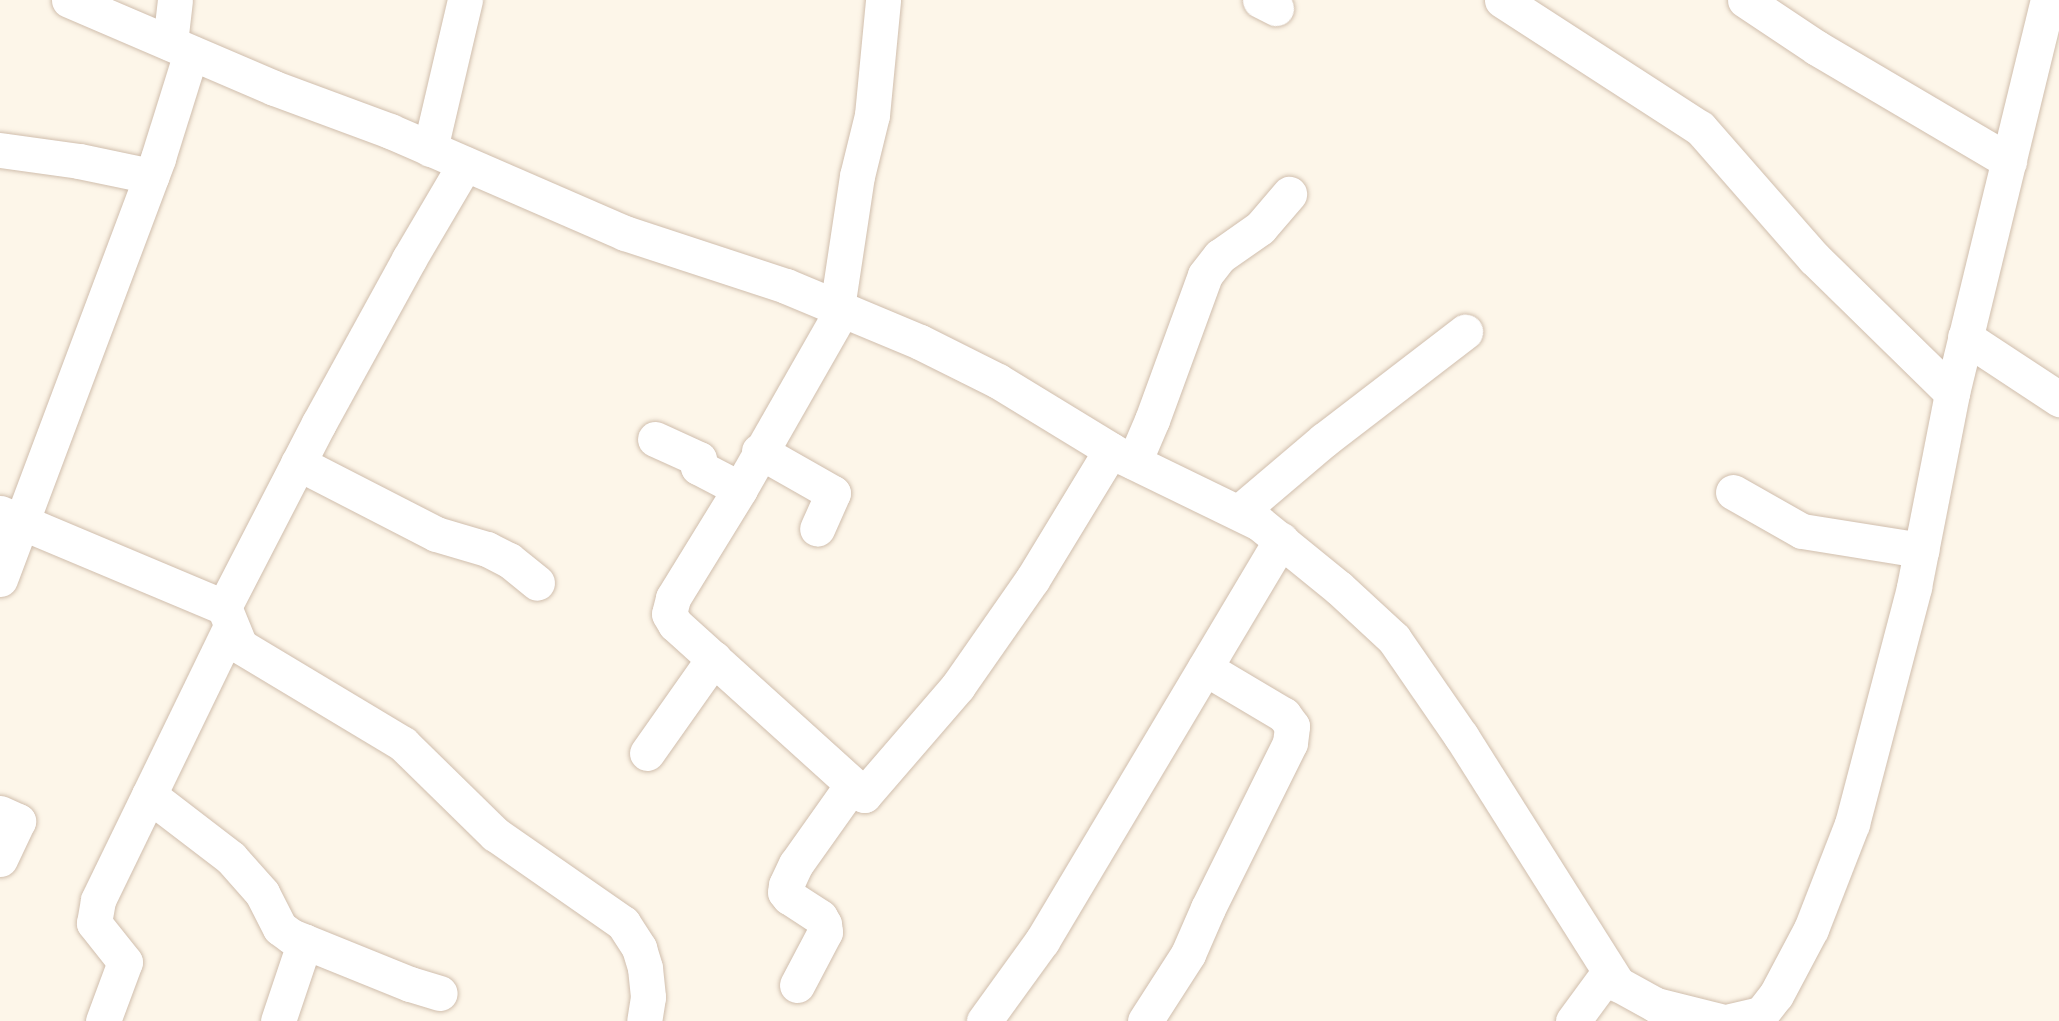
<!DOCTYPE html>
<html>
<head>
<meta charset="utf-8">
<style>
	body { margin:0 }
	#map { position:relative; width:2059px; height:1021px; overflow:hidden; background:#fdf6e9; font-family:"Work Sans",sans-serif }
	div>[style] { position:absolute }
	.roads { filter:drop-shadow(0 0 2px #d0bead) drop-shadow(0 0 2px #d0bead) }
	.minor>* { height:35px; margin:-17.5px; padding:0 17.5px; transform-origin:17.5px; border-radius:17.5px; background:#fff }
	span { translate:-50% -50%; white-space:nowrap; text-align:center; line-height:1.15; -webkit-text-stroke:5px #fff9f0; paint-order:stroke }
</style>
</head>
<body>
<div id="map">
	<div class="roads">
		<div class="minor">
			<i style="left:69px;top:0;width:223px;rotate:23.2deg"></i>
			<i style="left:274px;top:88px;width:124px;rotate:20.3deg"></i>
			<i style="left:390px;top:131px;width:256px;rotate:23.5deg"></i>
			<i style="left:625px;top:233px;width:169px;rotate:18.2deg"></i>
			<i style="left:786px;top:286px;width:145px;rotate:22.7deg"></i>
			<i style="left:920px;top:342px;width:87px;rotate:26.6deg"></i>
			<i style="left:998px;top:381px;width:144px;rotate:31.4deg"></i>
			<i style="left:1121px;top:456px;width:153px;rotate:25.9deg"></i>
			<i style="left:1259px;top:523px;width:103px;rotate:39.1deg"></i>
			<i style="left:1339px;top:588px;width:75px;rotate:42.8deg"></i>
			<i style="left:1394px;top:639px;width:118px;rotate:55.4deg"></i>
			<i style="left:1461px;top:736px;width:294px;rotate:57.7deg"></i>
			<i style="left:1618px;top:984px;width:43px;rotate:28.9deg"></i>
			<i style="left:1656px;top:1005px;width:66px;rotate:14deg"></i>
			<i style="left:1260px;top:0;width:18px;rotate:27deg"></i>
			<i style="left:1502px;top:0;width:236px;rotate:32.9deg"></i>
			<i style="left:1700px;top:128px;width:173px;rotate:48.8deg"></i>
			<i style="left:1814px;top:258px;width:193px;rotate:44.4deg"></i>
			<i style="left:1745px;top:0;width:87px;rotate:33.7deg"></i>
			<i style="left:1817px;top:48px;width:223px;rotate:30.5deg"></i>
			<i style="left:170px;top:43px;width:43px;rotate:-83.4deg"></i>
			<i style="left:430px;top:149px;width:153px;rotate:-76.8deg"></i>
			<i style="left:0;top:150px;width:80px;rotate:7.9deg"></i>
			<i style="left:79px;top:161px;width:74px;rotate:11.8deg"></i>
			<i style="left:837px;top:308px;width:134px;rotate:-81.4deg"></i>
			<i style="left:857px;top:176px;width:63px;rotate:-76.2deg"></i>
			<i style="left:872px;top:115px;width:116px;rotate:-84.5deg"></i>
			<i style="left:842px;top:310px;width:206px;rotate:119.7deg"></i>
			<i style="left:740px;top:489px;width:128px;rotate:121.6deg"></i>
			<i style="left:673px;top:598px;width:16px;rotate:104deg"></i>
			<i style="left:669px;top:614px;width:12px;rotate:59deg"></i>
			<i style="left:675px;top:624px;width:255px;rotate:42.1deg"></i>
			<i style="left:864px;top:795px;width:144px;rotate:-49.2deg"></i>
			<i style="left:958px;top:686px;width:129px;rotate:-55.1deg"></i>
			<i style="left:1032px;top:580px;width:152px;rotate:-58.7deg"></i>
			<i style="left:1965px;top:337px;width:113px;rotate:33.4deg"></i>
			<i style="left:655px;top:439px;width:48px;rotate:24.4deg"></i>
			<i style="left:699px;top:459px;width:8px;rotate:97deg"></i>
			<i style="left:698px;top:467px;width:47px;rotate:27.6deg"></i>
			<i style="left:759px;top:451px;width:85px;rotate:29.6deg"></i>
			<i style="left:833px;top:493px;width:39px;rotate:114deg"></i>
			<i style="left:1134px;top:462px;width:46px;rotate:-66.8deg"></i>
			<i style="left:1152px;top:420px;width:154px;rotate:-69.9deg"></i>
			<i style="left:1205px;top:275px;width:24px;rotate:-52deg"></i>
			<i style="left:1220px;top:256px;width:49px;rotate:-35deg"></i>
			<i style="left:1260px;top:228px;width:45px;rotate:-49.5deg"></i>
			<i style="left:298px;top:463px;width:155px;rotate:27.2deg"></i>
			<i style="left:436px;top:534px;width:53px;rotate:16.4deg"></i>
			<i style="left:487px;top:549px;width:25px;rotate:27deg"></i>
			<i style="left:509px;top:560px;width:36px;rotate:39deg"></i>
			<i style="left:1733px;top:492px;width:79px;rotate:29.5deg"></i>
			<i style="left:1802px;top:531px;width:121px;rotate:9.1deg"></i>
			<i style="left:1239px;top:512px;width:111px;rotate:-40.3deg"></i>
			<i style="left:1324px;top:440px;width:178px;rotate:-37.5deg"></i>
			<i style="left:0;top:513px;width:243px;rotate:22.8deg"></i>
			<i style="left:224px;top:607px;width:207px;rotate:-62.7deg"></i>
			<i style="left:319px;top:423px;width:187px;rotate:-61.2deg"></i>
			<i style="left:409px;top:259px;width:110px;rotate:-59.5deg"></i>
			<i style="left:0;top:579px;width:450px;rotate:-69.4deg"></i>
			<i style="left:158px;top:158px;width:110px;rotate:-72.6deg"></i>
			<i style="left:224px;top:607px;width:42px;rotate:67.7deg"></i>
			<i style="left:240px;top:646px;width:190px;rotate:31deg"></i>
			<i style="left:403px;top:744px;width:129px;rotate:44.4deg"></i>
			<i style="left:495px;top:834px;width:156px;rotate:34.8deg"></i>
			<i style="left:623px;top:923px;width:30px;rotate:57deg"></i>
			<i style="left:639px;top:948px;width:21px;rotate:73deg"></i>
			<i style="left:645px;top:968px;width:29px;rotate:84deg"></i>
			<i style="left:648px;top:997px;width:24px;rotate:99deg"></i>
			<i style="left:647px;top:753px;width:116px;rotate:-54.8deg"></i>
			<i style="left:149px;top:795px;width:103px;rotate:37.5deg"></i>
			<i style="left:231px;top:858px;width:47px;rotate:48.5deg"></i>
			<i style="left:262px;top:893px;width:39px;rotate:63deg"></i>
			<i style="left:280px;top:928px;width:14px;rotate:36deg"></i>
			<i style="left:291px;top:936px;width:128px;rotate:22deg"></i>
			<i style="left:410px;top:984px;width:31px;rotate:17deg"></i>
			<i style="left:0;top:813px;width:20px;rotate:24deg"></i>
			<i style="left:18px;top:821px;width:42px;rotate:115.3deg"></i>
			<i style="left:797px;top:985px;width:60px;rotate:-62.2deg"></i>
			<i style="left:825px;top:932px;width:8px;rotate:-97deg"></i>
			<i style="left:824px;top:924px;width:8px;rotate:-120deg"></i>
			<i style="left:820px;top:917px;width:37px;rotate:-147deg"></i>
			<i style="left:789px;top:897px;width:6px;rotate:-129deg"></i>
			<i style="left:785px;top:892px;width:7px;rotate:-82deg"></i>
			<i style="left:786px;top:885px;width:23px;rotate:-65deg"></i>
			<i style="left:796px;top:864px;width:97px;rotate:-54.7deg"></i>
			<i style="left:103px;top:1021px;width:63px;rotate:-69.6deg"></i>
			<i style="left:125px;top:962px;width:50px;rotate:-128.5deg"></i>
			<i style="left:94px;top:923px;width:23px;rotate:-80deg"></i>
			<i style="left:98px;top:900px;width:302px;rotate:-64.1deg"></i>
			<i style="left:278px;top:1021px;width:84px;rotate:-71.4deg"></i>
			<i style="left:984px;top:1021px;width:99px;rotate:-54.1deg"></i>
			<i style="left:1042px;top:941px;width:467px;rotate:-59.2deg"></i>
			<i style="left:1145px;top:1021px;width:80px;rotate:-57.3deg"></i>
			<i style="left:1188px;top:954px;width:50px;rotate:-66.5deg"></i>
			<i style="left:1208px;top:908px;width:184px;rotate:-63.6deg"></i>
			<i style="left:1290px;top:743px;width:17px;rotate:-83deg"></i>
			<i style="left:1292px;top:726px;width:14px;rotate:-126deg"></i>
			<i style="left:1284px;top:715px;width:92px;rotate:-149.3deg"></i>
			<i style="left:1573px;top:1021px;width:61px;rotate:-53.7deg"></i>
			<i style="left:1730px;top:1021px;width:32px;rotate:-13deg"></i>
			<i style="left:1761px;top:1014px;width:24px;rotate:-52deg"></i>
			<i style="left:1776px;top:995px;width:75px;rotate:-62.1deg"></i>
			<i style="left:1811px;top:929px;width:113px;rotate:-68.7deg"></i>
			<i style="left:1852px;top:824px;width:245px;rotate:-75.3deg"></i>
			<i style="left:1914px;top:587px;width:198px;rotate:-78.9deg"></i>
			<i style="left:1952px;top:393px;width:405px;rotate:-76.3deg"></i>
		</div>
	</div>
</div>
</body>
</html>
